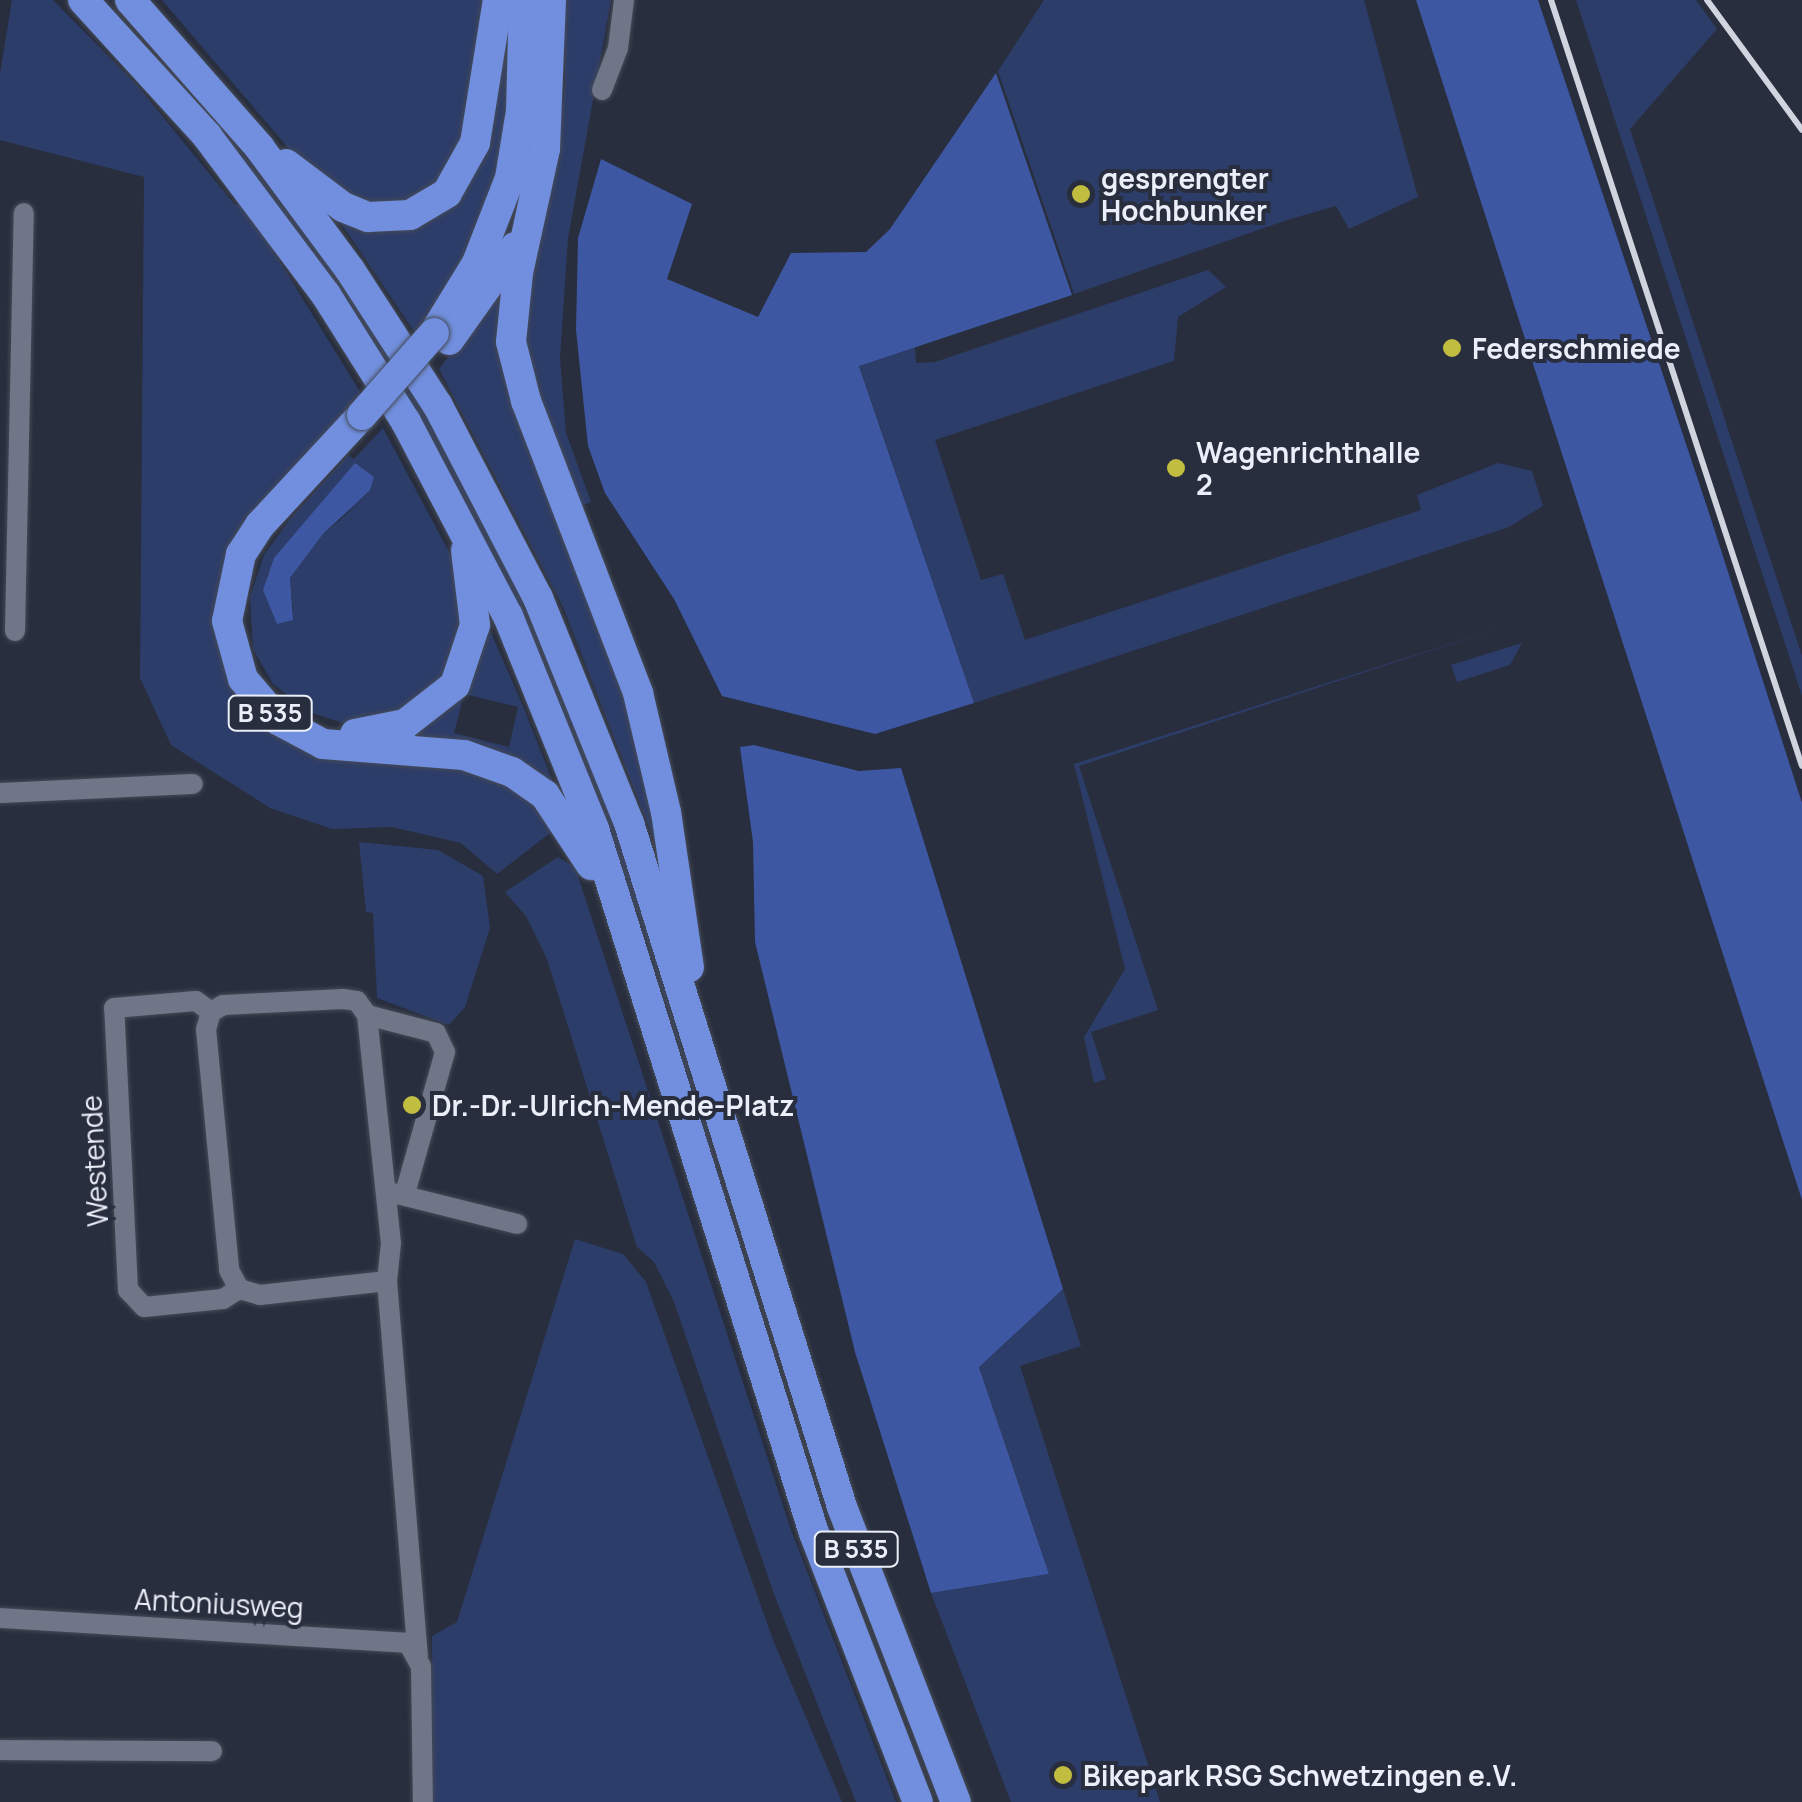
<!DOCTYPE html>
<html>
<head>
<meta charset="utf-8">
<style>
	body { margin:0 }
	#map { position:relative; width:1802px; height:1802px; overflow:hidden; background:#282e3d; font-family:Manrope,sans-serif }
	div>[style] { position:absolute }
	.green>* { inset:0; background:#2d3d69 }
	.forest>* { inset:0; background:#3e57a2 }
	.roads { filter:drop-shadow(0 0 2px #454a57) drop-shadow(0 0 2px #454a57) }
	.minor>* { height:20px; margin:-10px; padding:0 10px; transform-origin:10px; border-radius:10px; background:#6f7687 }
	.highway>* { height:30px; margin:-15px; padding:0 15px; transform-origin:15px; border-radius:15px; background:#718fde }
	.rail>* { height:6px; margin:-3px; padding:0 3px; transform-origin:3px; border-radius:3px; background:#cfd4de }
	.bridges { filter:drop-shadow(0 0 2px #454a57) drop-shadow(0 0 2px #454a57) }
	.highway-bridge>* { height:30px; margin:-15px; padding:0 15px; transform-origin:15px; border-radius:15px; background:#718fde }
	.dots>* { width:28px; height:28px; translate:-50% -50%; box-sizing:border-box; border:5px solid #282e3d; border-radius:50% }
	span { translate:-50% -50%; white-space:nowrap; text-align:center; line-height:1.15; -webkit-text-stroke:8px #282e3d; paint-order:stroke }
	.shield-label span { padding:2px 8px; background:#282e3d; border:2px solid; border-radius:8px; -webkit-text-stroke-width:0 }
	.shield-label { font-size:25px; color:#ebeff9; font-weight:700 }
	.poi-label { font-size:28px; color:#ebeff9; font-weight:700 }
	.left { translate:0 -50%; text-align:left }
	.street-label { font-size:28px; color:#ebeff9 }
</style>
</head>
<body>
<div id="map">
	<div class="green">
		<i style="clip-path:polygon(12px 0,53px 0,136px 84px,235px 205px,242px 200px,362px 395px,234px 550px,252px 710px,427px 761px,500px 775px,559px 826px,497px 874px,461px 843px,392px 827px,332px 829px,270px 808px,171px 745px,140px 678px,144px 177px,0 140px,0 74px)"></i>
		<i style="clip-path:polygon(162px 0,489px 0,469px 132px,425px 199px,364px 208px,295px 156px)"></i>
		<i style="clip-path:polygon(515px 0,512px 116px,485px 227px,415px 333px,339px 220px,435px 213px)"></i>
		<i style="clip-path:polygon(565px 0,611px 0,568px 238px,560px 358px,566px 433px,591px 502px,575px 508px,518px 354px,537px 235px,553px 184px,565px 85px)"></i>
		<i style="clip-path:polygon(1044px 0,1364px 0,1418px 197px,1349px 229px,1336px 206px,1287px 220px,1074px 294px,998px 71px)"></i>
		<i style="clip-path:polygon(1576px 0,1696px 0,1717px 29px,1630px 129px,1802px 656px,1802px 696px)"></i>
		<i style="clip-path:polygon(196px 93px,348px 291px,429px 419px,510px 572px,615px 826px,774px 1355px,640px 919px,511px 589px,389px 365px,301px 237px,191px 96px)"></i>
		<i style="clip-path:polygon(1208px 270px,1226px 287px,1178px 317px,1174px 361px,935px 440px,981px 580px,1003px 574px,1025px 640px,1421px 510px,1417px 495px,1498px 463px,1532px 471px,1543px 506px,1509px 527px,974px 703px,859px 365px,915px 346px,916px 363px,935px 362px)"></i>
		<i style="clip-path:polygon(499px 290px,644px 749px,657px 848px,563px 607px,439px 369px)"></i>
		<i style="clip-path:polygon(evenodd,383px 428px,449px 552px,465px 603px,446px 678px,410px 710px,346px 724px,309px 712px,273px 684px,253px 649px,250px 597px,264px 555px,290px 519px,348px 455px,354px 459px,383px 428px,361px 502px,323px 534px,290px 578px,293px 612px,266px 576px,361px 502px)"></i>
		<i style="clip-path:polygon(evenodd,486px 621px,523px 706px,556px 790px,402px 735px,486px 621px,464px 694px,518px 707px,509px 747px,454px 733px,464px 694px)"></i>
		<i style="clip-path:polygon(1515px 623px,1079px 766px,1158px 1010px,1091px 1032px,1106px 1079px,1094px 1083px,1084px 1037px,1125px 969px,1074px 764px)"></i>
		<i style="clip-path:polygon(1522px 643px,1510px 665px,1457px 682px,1451px 665px)"></i>
		<i style="clip-path:polygon(359px 842px,438px 850px,483px 876px,490px 928px,465px 1007px,449px 1025px,377px 998px,373px 913px,366px 912px)"></i>
		<i style="clip-path:polygon(558px 857px,575px 867px,791px 1530px,896px 1802px,856px 1802px,774px 1594px,674px 1302px,654px 1262px,637px 1247px,547px 959px,526px 916px,505px 892px)"></i>
		<i style="clip-path:polygon(575px 1239px,623px 1254px,646px 1282px,773px 1640px,842px 1802px,433px 1802px,432px 1636px,457px 1622px)"></i>
		<i style="clip-path:polygon(1063px 1289px,1081px 1346px,1020px 1366px,1160px 1802px,1011px 1802px,931px 1593px,1049px 1574px,979px 1366px)"></i>
	</div>
	<div class="forest">
		<i style="clip-path:polygon(1416px 0,1538px 0,1712px 522px,1802px 803px,1802px 1200px)"></i>
		<i style="clip-path:polygon(996px 73px,1072px 295px,859px 366px,974px 703px,875px 734px,722px 696px,674px 599px,605px 493px,588px 446px,576px 330px,578px 238px,601px 159px,692px 204px,667px 279px,758px 317px,791px 253px,866px 252px,890px 229px)"></i>
		<i style="clip-path:polygon(355px 463px,374px 477px,370px 490px,323px 534px,290px 578px,293px 620px,277px 624px,263px 590px,274px 558px)"></i>
		<i style="clip-path:polygon(754px 745px,859px 771px,901px 768px,1063px 1289px,979px 1367px,1049px 1574px,931px 1593px,855px 1352px,755px 942px,753px 842px,740px 747px)"></i>
	</div>
	<div class="roads">
		<div class="minor">
			<i style="left:602px;top:90px;width:45px;rotate:-69.1deg"></i>
			<i style="left:618px;top:48px;width:48px;rotate:-82.9deg"></i>
			<i style="left:15px;top:631px;width:418px;rotate:-88.8deg"></i>
			<i style="left:0;top:793px;width:193px;rotate:-2.7deg"></i>
			<i style="left:211px;top:1012px;width:18px;rotate:106deg"></i>
			<i style="left:206px;top:1029px;width:242px;rotate:84.5deg"></i>
			<i style="left:229px;top:1270px;width:21px;rotate:62deg"></i>
			<i style="left:367px;top:1015px;width:229px;rotate:84deg"></i>
			<i style="left:391px;top:1243px;width:38px;rotate:96deg"></i>
			<i style="left:387px;top:1281px;width:377px;rotate:85.3deg"></i>
			<i style="left:393px;top:1193px;width:128px;rotate:14deg"></i>
			<i style="left:387px;top:1281px;width:128px;rotate:173.7deg"></i>
			<i style="left:260px;top:1295px;width:22px;rotate:-164deg"></i>
			<i style="left:239px;top:1289px;width:19px;rotate:148deg"></i>
			<i style="left:223px;top:1299px;width:79px;rotate:174.2deg"></i>
			<i style="left:144px;top:1307px;width:23px;rotate:-133deg"></i>
			<i style="left:128px;top:1290px;width:282px;rotate:-92.8deg"></i>
			<i style="left:114px;top:1008px;width:82px;rotate:-4.9deg"></i>
			<i style="left:196px;top:1001px;width:19px;rotate:36deg"></i>
			<i style="left:211px;top:1012px;width:14px;rotate:-30deg"></i>
			<i style="left:223px;top:1005px;width:120px;rotate:-2.9deg"></i>
			<i style="left:343px;top:999px;width:14px;rotate:8deg"></i>
			<i style="left:357px;top:1001px;width:17px;rotate:54deg"></i>
			<i style="left:367px;top:1015px;width:71px;rotate:14.6deg"></i>
			<i style="left:436px;top:1033px;width:21px;rotate:65deg"></i>
			<i style="left:445px;top:1052px;width:147px;rotate:105.8deg"></i>
			<i style="left:0;top:1618px;width:409px;rotate:3.5deg"></i>
			<i style="left:408px;top:1643px;width:26px;rotate:61deg"></i>
			<i style="left:421px;top:1666px;width:136px;rotate:89.2deg"></i>
			<i style="left:0;top:1750px;width:212px;rotate:0.3deg"></i>
		</div>
		<div class="highway">
			<i style="left:83px;top:0;width:184px;rotate:47.6deg"></i>
			<i style="left:207px;top:136px;width:199px;rotate:53.2deg"></i>
			<i style="left:326px;top:295px;width:150px;rotate:57.8deg"></i>
			<i style="left:406px;top:422px;width:219px;rotate:62.3deg"></i>
			<i style="left:508px;top:616px;width:230px;rotate:68deg"></i>
			<i style="left:594px;top:829px;width:738px;rotate:72.65deg"></i>
			<i style="left:814px;top:1533px;width:288px;rotate:68.9deg"></i>
			<i style="left:130px;top:0;width:196px;rotate:48.7deg"></i>
			<i style="left:259px;top:147px;width:153px;rotate:53.5deg"></i>
			<i style="left:350px;top:270px;width:162px;rotate:57.1deg"></i>
			<i style="left:438px;top:406px;width:216px;rotate:62.5deg"></i>
			<i style="left:538px;top:598px;width:243px;rotate:68deg"></i>
			<i style="left:629px;top:823px;width:716px;rotate:72.7deg"></i>
			<i style="left:842px;top:1507px;width:316px;rotate:68.9deg"></i>
			<i style="left:551px;top:0;width:149px;rotate:92.3deg"></i>
			<i style="left:545px;top:149px;width:127px;rotate:102.3deg"></i>
			<i style="left:518px;top:273px;width:69px;rotate:95.8deg"></i>
			<i style="left:511px;top:342px;width:61px;rotate:75.7deg"></i>
			<i style="left:526px;top:401px;width:313px;rotate:69deg"></i>
			<i style="left:638px;top:693px;width:122px;rotate:76.8deg"></i>
			<i style="left:666px;top:812px;width:157px;rotate:81.6deg"></i>
			<i style="left:286px;top:164px;width:71px;rotate:37deg"></i>
			<i style="left:343px;top:207px;width:27px;rotate:22deg"></i>
			<i style="left:368px;top:217px;width:42px;rotate:-2.7deg"></i>
			<i style="left:410px;top:215px;width:43px;rotate:-30.7deg"></i>
			<i style="left:447px;top:193px;width:57px;rotate:-60.8deg"></i>
			<i style="left:475px;top:143px;width:145px;rotate:-80.9deg"></i>
			<i style="left:434px;top:333px;width:82px;rotate:-58.4deg"></i>
			<i style="left:477px;top:263px;width:91px;rotate:-68.8deg"></i>
			<i style="left:510px;top:178px;width:68px;rotate:-80.7deg"></i>
			<i style="left:521px;top:111px;width:111px;rotate:-88.5deg"></i>
			<i style="left:449px;top:340px;width:114px;rotate:-54.6deg"></i>
			<i style="left:362px;top:415px;width:150px;rotate:132.8deg"></i>
			<i style="left:260px;top:525px;width:35px;rotate:123deg"></i>
			<i style="left:241px;top:554px;width:68px;rotate:101.8deg"></i>
			<i style="left:227px;top:621px;width:60px;rotate:74.6deg"></i>
			<i style="left:243px;top:679px;width:54px;rotate:49.5deg"></i>
			<i style="left:278px;top:720px;width:51px;rotate:28.1deg"></i>
			<i style="left:323px;top:744px;width:141px;rotate:4.5deg"></i>
			<i style="left:464px;top:755px;width:51px;rotate:19.5deg"></i>
			<i style="left:512px;top:772px;width:40px;rotate:34.9deg"></i>
			<i style="left:545px;top:795px;width:84px;rotate:56.7deg"></i>
			<i style="left:355px;top:734px;width:51px;rotate:-11.3deg"></i>
			<i style="left:405px;top:724px;width:63px;rotate:-38deg"></i>
			<i style="left:455px;top:685px;width:63px;rotate:-71.6deg"></i>
			<i style="left:475px;top:625px;width:75px;rotate:-96.9deg"></i>
		</div>
	</div>
	<div class="rail">
		<i style="left:1551px;top:0;width:806px;rotate:71.86deg"></i>
		<i style="left:1707px;top:0;width:161px;rotate:53.8deg"></i>
	</div>
	<div class="bridges">
		<div class="highway-bridge">
			<i style="left:362px;top:415px;width:109px;rotate:-48.7deg"></i>
		</div>
	</div>
	<div class="dots">
		<i style="left:1081px;top:194px;background:#c1bd40"></i>
		<i style="left:1452px;top:348px;background:#c1bd40"></i>
		<i style="left:1176px;top:468px;background:#c1bd40"></i>
		<i style="left:412px;top:1105px;background:#c1bd40"></i>
		<i style="left:1063px;top:1775px;background:#c1bd40"></i>
	</div>
	<div class="shield-label">
		<span style="left:270px;top:713px">B 535</span>
		<span style="left:856px;top:1549px">B 535</span>
	</div>
	<div class="poi-label">
		<span class="left" style="left:1101px;top:194px">gesprengter<br>Hochbunker</span>
		<span class="left" style="left:1472px;top:348px">Federschmiede</span>
		<span class="left" style="left:1196px;top:468px">Wagenrichthalle<br>2</span>
		<span class="left" style="left:432px;top:1105px">Dr.-Dr.-Ulrich-Mende-Platz</span>
		<span class="left" style="left:1083px;top:1775px">Bikepark RSG Schwetzingen e.V.</span>
	</div>
	<div class="street-label">
		<span style="left:94px;top:1161px;rotate:-93deg">Westende</span>
		<span style="left:219px;top:1603px;rotate:3deg">Antoniusweg</span>
	</div>
</div>
</body>
</html>
